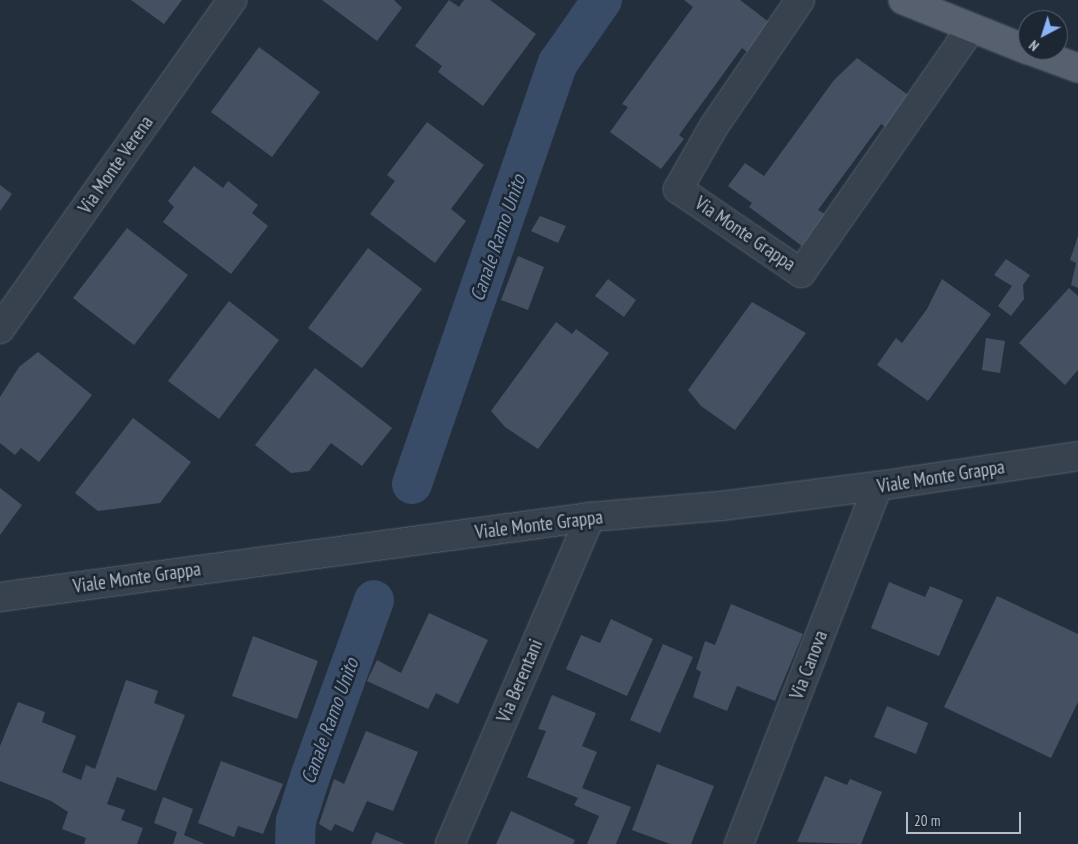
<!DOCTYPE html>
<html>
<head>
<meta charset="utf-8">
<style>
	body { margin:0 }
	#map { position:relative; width:1078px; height:844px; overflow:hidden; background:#242f3e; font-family:"PT Sans Narrow",sans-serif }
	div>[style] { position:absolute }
	.canal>* { height:40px; margin:-20px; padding:0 20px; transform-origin:20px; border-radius:20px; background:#394c67 }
	.building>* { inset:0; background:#455162 }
	.roads { filter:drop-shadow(0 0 1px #565f6c) drop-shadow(0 0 1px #565f6c) }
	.minor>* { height:28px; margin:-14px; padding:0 14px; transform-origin:14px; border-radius:14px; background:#38414e }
	.major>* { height:28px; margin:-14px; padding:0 14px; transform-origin:14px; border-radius:14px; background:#56606e }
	span { translate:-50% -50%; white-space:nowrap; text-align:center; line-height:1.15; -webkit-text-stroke:5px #1d2633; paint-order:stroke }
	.street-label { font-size:19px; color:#b4bcc9 }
	.water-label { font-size:20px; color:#7c92b1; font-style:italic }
	.north { position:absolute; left:1018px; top:10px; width:50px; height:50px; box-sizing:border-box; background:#1d2633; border:1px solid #59626f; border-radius:50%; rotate:220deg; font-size:14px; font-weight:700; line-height:20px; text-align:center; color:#b4bcc9 }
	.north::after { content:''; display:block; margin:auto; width:18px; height:22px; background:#8ab4f8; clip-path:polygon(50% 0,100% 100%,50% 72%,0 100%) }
	.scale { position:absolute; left:906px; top:812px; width:115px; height:22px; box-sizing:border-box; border:2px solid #b4bcc9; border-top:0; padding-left:6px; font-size:15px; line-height:18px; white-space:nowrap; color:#b4bcc9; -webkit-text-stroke:4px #1d2633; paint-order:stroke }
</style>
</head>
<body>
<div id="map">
	<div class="canal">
		<i style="left:412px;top:484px;width:446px;rotate:-70.9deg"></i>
		<i style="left:558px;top:63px;width:77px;rotate:-55.1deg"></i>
		<i style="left:295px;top:844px;width:23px;rotate:-88deg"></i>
		<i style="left:296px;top:821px;width:46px;rotate:-72.3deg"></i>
		<i style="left:310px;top:777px;width:188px;rotate:-70.1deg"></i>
	</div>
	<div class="building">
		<i style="clip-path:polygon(131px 0,182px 0,164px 24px)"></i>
		<i style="clip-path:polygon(322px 0,394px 0,402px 8px,377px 41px)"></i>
		<i style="clip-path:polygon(449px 0,459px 7px,464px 0,490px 0,536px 34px,483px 106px,438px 72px,442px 66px,415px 46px)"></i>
		<i style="clip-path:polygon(684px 0,740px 0,769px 22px,747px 52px,742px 48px,679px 135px,684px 139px,661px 169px,610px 132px,628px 107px,622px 104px,693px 7px)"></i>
		<i style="clip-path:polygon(259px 47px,320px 92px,272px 157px,211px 112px)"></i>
		<i style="clip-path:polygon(857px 58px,911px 97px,888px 129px,881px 124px,818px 210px,825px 214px,802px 246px,749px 207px,752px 203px,728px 186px,745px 163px,764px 176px,834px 80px)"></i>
		<i style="clip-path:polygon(427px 122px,484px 165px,451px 209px,466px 221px,435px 263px,370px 214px,395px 181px,387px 175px)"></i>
		<i style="clip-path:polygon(194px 166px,223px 188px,228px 181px,258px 205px,252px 213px,268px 226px,231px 274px,163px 222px,174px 207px,168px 201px)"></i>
		<i style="clip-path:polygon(0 185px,12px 194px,0 211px)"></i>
		<i style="clip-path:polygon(540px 216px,566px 226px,558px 243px,531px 231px)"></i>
		<i style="clip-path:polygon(127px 228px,188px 275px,134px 345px,73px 298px)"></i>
		<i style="clip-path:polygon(1078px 236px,1078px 288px,1071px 285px,1076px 263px,1070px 260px)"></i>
		<i style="clip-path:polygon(368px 248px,422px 289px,362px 368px,308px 328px)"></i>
		<i style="clip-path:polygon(518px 256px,544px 267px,528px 310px,501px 300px)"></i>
		<i style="clip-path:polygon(1006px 259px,1030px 275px,1023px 285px,1024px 299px,1011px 316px,998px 306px,1012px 286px,994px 275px)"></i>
		<i style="clip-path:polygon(608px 279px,636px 300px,624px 317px,595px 296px)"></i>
		<i style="clip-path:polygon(942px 279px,991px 314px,928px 401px,877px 365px,896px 338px,902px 343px,927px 309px)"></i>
		<i style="clip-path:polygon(1069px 288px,1078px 296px,1078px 370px,1065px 385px,1019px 343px)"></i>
		<i style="clip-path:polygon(229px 301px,279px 340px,219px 419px,168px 381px)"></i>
		<i style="clip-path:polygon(752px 302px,806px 333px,735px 430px,701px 406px,688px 390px)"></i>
		<i style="clip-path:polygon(556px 322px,572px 334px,576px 329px,609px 353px,538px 449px,505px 427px,491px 411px)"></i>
		<i style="clip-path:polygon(986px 338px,1005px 341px,1000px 373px,982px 370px)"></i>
		<i style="clip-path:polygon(38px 352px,92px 395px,39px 462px,21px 448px,15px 455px,0 443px,0 397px,19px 367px)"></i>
		<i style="clip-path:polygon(315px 368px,392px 428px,362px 466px,331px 443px,309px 471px,291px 473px,255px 445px)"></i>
		<i style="clip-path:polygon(133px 418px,191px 462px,160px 503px,98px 511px,75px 493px)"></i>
		<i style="clip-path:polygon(0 488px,22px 505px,0 535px)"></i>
		<i style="clip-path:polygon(889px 582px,925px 597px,930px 586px,963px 600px,939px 656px,871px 628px)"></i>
		<i style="clip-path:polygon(997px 596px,1078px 634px,1078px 702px,1051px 758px,944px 707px)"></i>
		<i style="clip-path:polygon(731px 604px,803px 634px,775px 701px,737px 686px,727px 711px,693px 697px,701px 672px,696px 669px,705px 641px,715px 645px)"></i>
		<i style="clip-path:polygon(429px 613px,488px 640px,458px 704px,436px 693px,428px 709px,367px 681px,377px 660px,401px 673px)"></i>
		<i style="clip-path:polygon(611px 619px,653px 639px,627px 696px,566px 669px,581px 635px,600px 643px)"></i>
		<i style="clip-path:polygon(253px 636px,318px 661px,297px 719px,232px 696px)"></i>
		<i style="clip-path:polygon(663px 644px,693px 657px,660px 733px,630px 720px)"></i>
		<i style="clip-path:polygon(126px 680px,158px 691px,154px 703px,185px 715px,156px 791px,117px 777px,107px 804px,125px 810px,121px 820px,143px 828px,137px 844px,84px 844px,86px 838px,62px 829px,68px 812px,51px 801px,0 781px,0 746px,18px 702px,45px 712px,42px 722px,76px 736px,62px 772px,81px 780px,86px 765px,95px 769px)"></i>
		<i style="clip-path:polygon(552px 695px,596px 713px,582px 746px,597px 752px,582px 788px,631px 807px,616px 844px,587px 844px,599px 816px,574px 805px,578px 798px,527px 777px,546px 731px,538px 729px)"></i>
		<i style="clip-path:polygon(887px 706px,928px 723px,916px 754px,874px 737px)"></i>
		<i style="clip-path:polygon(366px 731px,418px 752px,393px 811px,367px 801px,353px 832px,335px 824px,331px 831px,319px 824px,334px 779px,344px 784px)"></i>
		<i style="clip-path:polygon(221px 761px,283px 784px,263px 834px,238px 826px,234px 837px,198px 823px)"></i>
		<i style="clip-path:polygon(657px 764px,714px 786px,691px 844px,670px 844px,632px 830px)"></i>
		<i style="clip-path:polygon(825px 776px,847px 785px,850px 779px,882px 792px,861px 844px,797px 842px)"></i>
		<i style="clip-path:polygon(163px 797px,193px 809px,184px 835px,205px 844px,173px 844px,177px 832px,154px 823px)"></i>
		<i style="clip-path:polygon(511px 811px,575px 840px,573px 844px,496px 844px)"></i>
		<i style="clip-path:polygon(376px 832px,405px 844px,371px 844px)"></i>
	</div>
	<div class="roads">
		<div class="minor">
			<i style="left:800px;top:0;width:153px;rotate:124.3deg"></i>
			<i style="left:714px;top:126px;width:73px;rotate:119.7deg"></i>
			<i style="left:678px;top:189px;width:149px;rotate:34.3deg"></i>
			<i style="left:801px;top:273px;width:298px;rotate:-55.2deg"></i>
			<i style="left:0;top:329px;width:403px;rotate:-54.8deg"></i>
			<i style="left:0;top:597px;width:595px;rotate:-7.72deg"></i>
			<i style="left:590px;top:517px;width:131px;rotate:-4.8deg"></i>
			<i style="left:721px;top:506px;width:158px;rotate:-7.3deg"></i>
			<i style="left:878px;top:486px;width:202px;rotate:-8.5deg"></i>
			<i style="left:450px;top:844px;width:356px;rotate:-66.8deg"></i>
			<i style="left:739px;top:844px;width:384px;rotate:-68.8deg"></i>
		</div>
		<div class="major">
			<i style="left:903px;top:0;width:135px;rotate:21.8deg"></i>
			<i style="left:1029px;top:50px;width:52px;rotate:20.2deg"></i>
		</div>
	</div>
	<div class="street-label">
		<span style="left:116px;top:165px;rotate:-55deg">Via Monte Verena</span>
		<span style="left:745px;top:234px;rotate:34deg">Via Monte Grappa</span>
		<span style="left:941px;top:477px;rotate:-9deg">Viale Monte Grappa</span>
		<span style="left:539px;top:525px;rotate:-7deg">Viale Monte Grappa</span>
		<span style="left:137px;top:578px;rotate:-8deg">Viale Monte Grappa</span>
		<span style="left:809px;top:665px;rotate:-69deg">Via Canova</span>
		<span style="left:520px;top:681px;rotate:-67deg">Via Berentani</span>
	</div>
	<div class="water-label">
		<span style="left:498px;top:238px;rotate:-71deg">Canale Ramo Unito</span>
		<span style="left:330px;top:721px;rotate:-70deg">Canale Ramo Unito</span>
	</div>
	<div class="north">N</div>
	<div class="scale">20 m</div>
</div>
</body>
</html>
